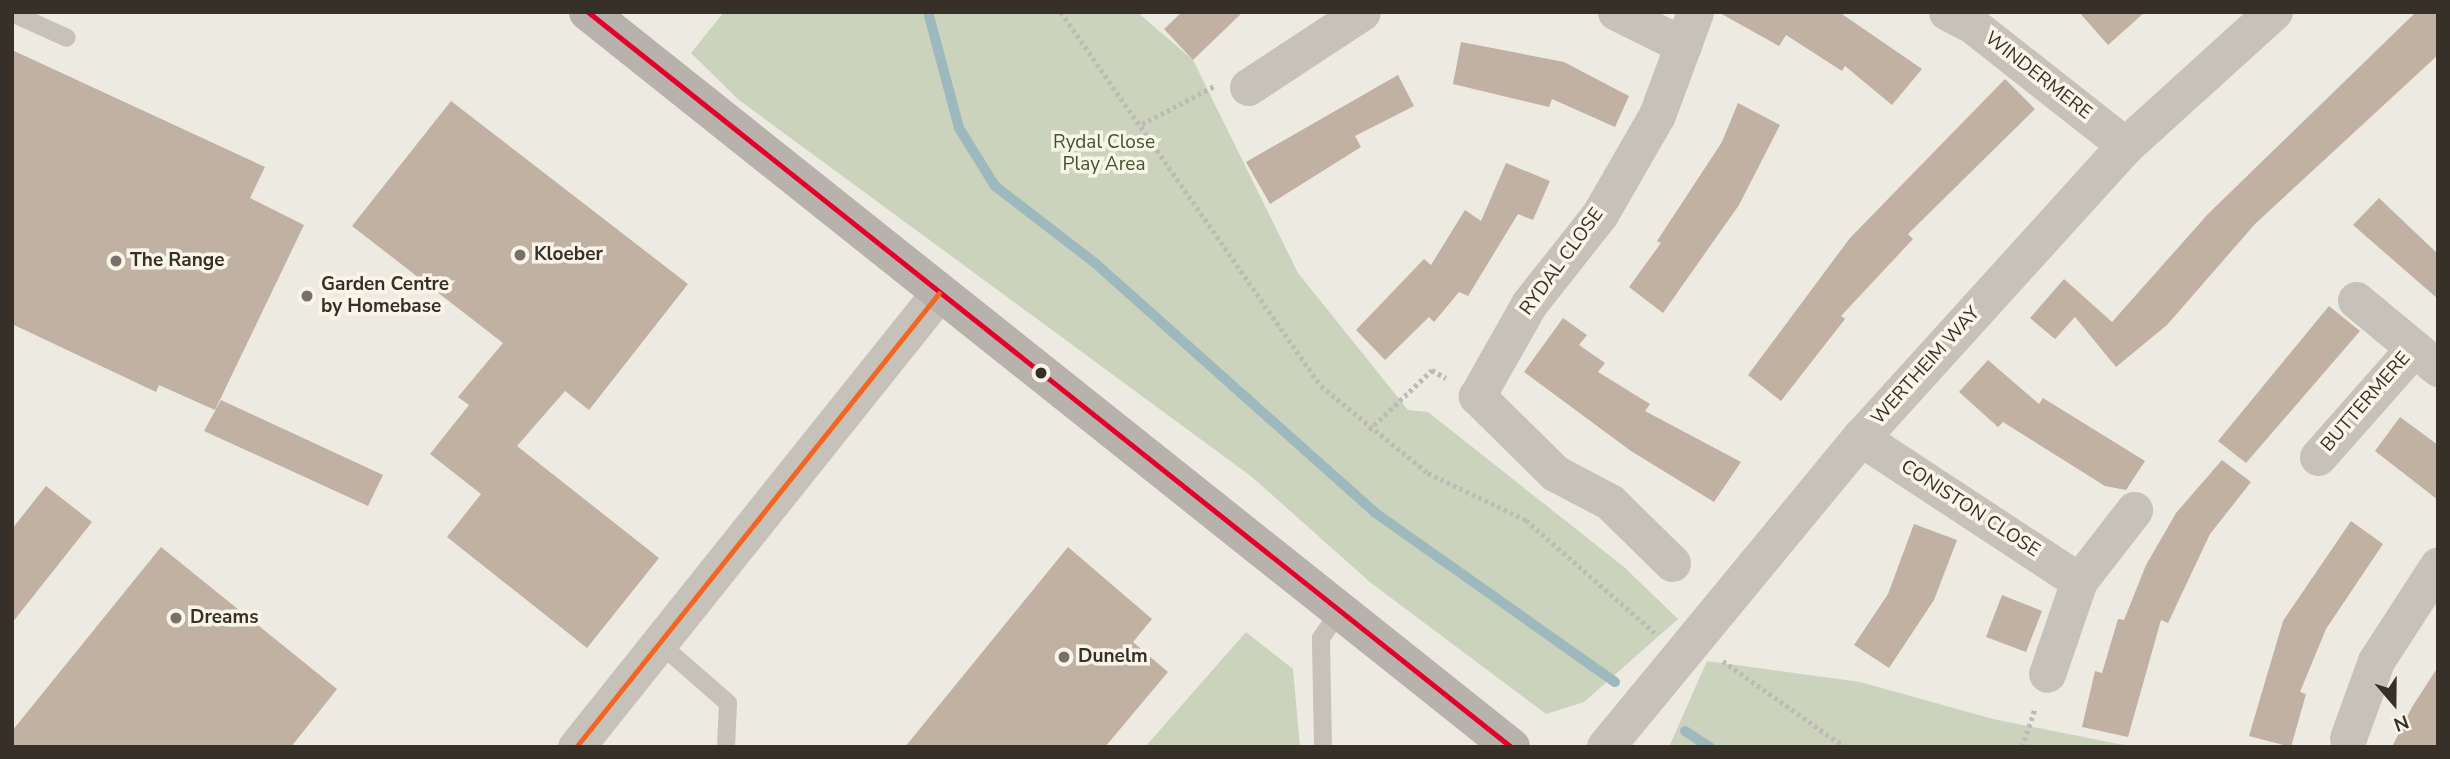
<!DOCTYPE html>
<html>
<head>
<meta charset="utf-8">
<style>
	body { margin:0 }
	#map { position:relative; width:2450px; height:759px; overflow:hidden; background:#edeae2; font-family:"Nunito Sans",sans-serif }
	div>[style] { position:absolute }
	.green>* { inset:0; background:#cbd3bc }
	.stream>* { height:10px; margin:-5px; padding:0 5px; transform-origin:5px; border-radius:5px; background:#9eb9be }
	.building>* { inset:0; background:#c1b1a3 }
	.path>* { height:4.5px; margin-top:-2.25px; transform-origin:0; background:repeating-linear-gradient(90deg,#bfbab3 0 3.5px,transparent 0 7px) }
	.service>* { height:18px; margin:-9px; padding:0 9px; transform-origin:9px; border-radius:9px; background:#c6c2ba }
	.minor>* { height:37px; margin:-18.5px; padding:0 18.5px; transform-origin:18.5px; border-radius:18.5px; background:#c6c2ba }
	.tertiary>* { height:38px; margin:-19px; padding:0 19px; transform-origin:19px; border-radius:19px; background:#c6c2ba }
	.secondary>* { height:38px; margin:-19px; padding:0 19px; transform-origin:19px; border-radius:19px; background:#b7b2ab }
	.bus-1>* { height:5px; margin:-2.5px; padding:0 2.5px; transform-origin:2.5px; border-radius:2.5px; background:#e4002b }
	.bus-2>* { height:5px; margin:-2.5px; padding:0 2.5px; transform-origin:2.5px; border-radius:2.5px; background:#f26522 }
	.dots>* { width:19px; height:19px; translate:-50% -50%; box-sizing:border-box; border:4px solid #faf5e9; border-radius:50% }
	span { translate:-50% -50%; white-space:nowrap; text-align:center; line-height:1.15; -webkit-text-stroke:7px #faf5e9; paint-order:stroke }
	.street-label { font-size:19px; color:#373028 }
	.park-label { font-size:19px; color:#3f562c }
	.poi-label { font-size:19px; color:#373028; font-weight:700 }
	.left { translate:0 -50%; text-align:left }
	.frame { position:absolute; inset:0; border:14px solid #373028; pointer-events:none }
	.north { position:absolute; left:2359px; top:668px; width:70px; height:70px; -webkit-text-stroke:5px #faf5e9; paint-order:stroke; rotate:160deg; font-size:19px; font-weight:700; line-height:28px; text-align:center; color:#373028 }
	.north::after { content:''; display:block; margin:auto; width:24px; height:32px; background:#373028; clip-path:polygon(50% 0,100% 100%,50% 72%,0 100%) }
</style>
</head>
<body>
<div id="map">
	<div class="green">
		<i style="clip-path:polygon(724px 12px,1137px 12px,1193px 60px,1298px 273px,1408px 410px,1428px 412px,1624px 567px,1678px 619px,1584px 702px,1546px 714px,1371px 583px,1252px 477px,739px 100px,691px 53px)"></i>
		<i style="clip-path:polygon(1246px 632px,1293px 669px,1300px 747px,1145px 747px)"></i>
		<i style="clip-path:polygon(1707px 661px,1860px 682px,1993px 719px,2134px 747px,1669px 747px)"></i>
	</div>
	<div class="stream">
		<i style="left:928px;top:12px;width:120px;rotate:75deg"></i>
		<i style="left:959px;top:128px;width:68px;rotate:58.2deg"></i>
		<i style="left:995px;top:186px;width:126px;rotate:37.6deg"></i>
		<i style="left:1095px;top:263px;width:374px;rotate:41.7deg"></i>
		<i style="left:1374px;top:512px;width:295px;rotate:35.2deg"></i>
		<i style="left:1685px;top:731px;width:30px;rotate:33deg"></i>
	</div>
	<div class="building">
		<i style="clip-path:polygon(1182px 12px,1243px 12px,1193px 60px,1164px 29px)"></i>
		<i style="clip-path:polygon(1718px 12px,1839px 12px,1922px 69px,1892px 105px,1845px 66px,1842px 71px,1786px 35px,1779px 46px)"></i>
		<i style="clip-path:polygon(2079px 12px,2145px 12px,2108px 45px)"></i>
		<i style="clip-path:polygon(2416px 12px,2438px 12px,2438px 55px,2255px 224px,2167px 325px,2116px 367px,2075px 317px,2055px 339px,2030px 318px,2064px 279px,2112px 322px,2208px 214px)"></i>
		<i style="clip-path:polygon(1461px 42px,1564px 62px,1629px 96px,1615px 127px,1552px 99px,1549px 107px,1453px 84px)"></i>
		<i style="clip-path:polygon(12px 50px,265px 167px,250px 198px,304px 225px,215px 410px,159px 385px,156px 392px,12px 324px)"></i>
		<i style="clip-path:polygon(1398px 75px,1414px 106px,1355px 136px,1361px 147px,1270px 204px,1246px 162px)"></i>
		<i style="clip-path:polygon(2005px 79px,2035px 109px,1908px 234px,1913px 239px,1841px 316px,1845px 319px,1781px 401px,1748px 375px,1850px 238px)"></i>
		<i style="clip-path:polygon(451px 101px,688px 284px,589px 410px,565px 391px,517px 446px,659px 558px,587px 648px,447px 537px,481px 494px,430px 454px,469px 405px,458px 397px,503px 343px,352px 226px)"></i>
		<i style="clip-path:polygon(1738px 103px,1780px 125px,1739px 205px,1663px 313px,1629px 287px,1661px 243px,1657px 241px,1722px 142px)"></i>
		<i style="clip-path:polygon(1506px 163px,1550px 181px,1533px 220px,1518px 214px,1468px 296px,1459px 292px,1434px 322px,1429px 317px,1385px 360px,1356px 330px,1424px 259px,1431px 265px,1465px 210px,1481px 221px)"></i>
		<i style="clip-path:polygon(2379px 198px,2438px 254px,2438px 299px,2353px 225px)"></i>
		<i style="clip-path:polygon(2329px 306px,2360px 331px,2246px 463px,2218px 441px)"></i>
		<i style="clip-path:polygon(1563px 318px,1587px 335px,1579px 345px,1605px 363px,1598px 372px,1650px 404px,1645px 411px,1741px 462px,1714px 502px,1631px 451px,1524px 372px)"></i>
		<i style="clip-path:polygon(1988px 360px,2039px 404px,2043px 398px,2145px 461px,2126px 490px,2105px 486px,2003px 422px,1998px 427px,1959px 392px)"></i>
		<i style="clip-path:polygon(221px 400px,383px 475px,368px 506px,204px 431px)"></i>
		<i style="clip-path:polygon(2400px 417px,2438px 445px,2438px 500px,2375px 451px)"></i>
		<i style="clip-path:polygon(2222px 460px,2251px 482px,2210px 534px,2168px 623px,2161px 620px,2128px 737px,2082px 727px,2095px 671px,2102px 673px,2118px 619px,2124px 620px,2146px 565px,2176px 513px)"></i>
		<i style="clip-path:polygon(46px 486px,92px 522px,12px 623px,12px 529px)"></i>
		<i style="clip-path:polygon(2351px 521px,2383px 544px,2326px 629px,2300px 692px,2306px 694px,2291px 747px,2249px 736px,2283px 621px)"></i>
		<i style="clip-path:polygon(1914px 524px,1957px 540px,1934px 600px,1889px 668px,1854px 645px,1888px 594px)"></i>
		<i style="clip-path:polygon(161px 547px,337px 689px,291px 747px,12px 747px,12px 731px)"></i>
		<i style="clip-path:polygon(1068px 547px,1152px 619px,1133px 642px,1168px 672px,1105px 747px,905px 747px)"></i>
		<i style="clip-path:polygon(2002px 595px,2042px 611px,2026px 652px,1986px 637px)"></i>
		<i style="clip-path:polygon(2438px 667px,2438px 747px,2392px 747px,2412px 707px)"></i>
	</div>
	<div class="path">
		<i style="left:1061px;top:12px;width:455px;rotate:55.2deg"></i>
		<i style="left:1321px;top:386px;width:138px;rotate:39.1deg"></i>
		<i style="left:1428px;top:473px;width:109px;rotate:25.6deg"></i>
		<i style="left:1526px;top:520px;width:171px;rotate:41.2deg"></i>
		<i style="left:1142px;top:124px;width:81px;rotate:-27.8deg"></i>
		<i style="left:1369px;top:430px;width:87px;rotate:-43.6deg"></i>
		<i style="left:1432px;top:370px;width:16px;rotate:30deg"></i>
		<i style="left:1723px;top:661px;width:149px;rotate:35.2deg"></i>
		<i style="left:2022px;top:747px;width:41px;rotate:-71.6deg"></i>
	</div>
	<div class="service">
		<i style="left:12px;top:13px;width:60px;rotate:24.4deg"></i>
		<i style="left:658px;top:642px;width:93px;rotate:41.1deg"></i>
		<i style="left:728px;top:703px;width:44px;rotate:92.6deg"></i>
		<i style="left:1323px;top:747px;width:109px;rotate:-91.1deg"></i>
		<i style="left:1321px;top:638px;width:32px;rotate:-55deg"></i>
	</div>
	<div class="minor">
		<i style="left:1616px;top:12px;width:75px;rotate:26.2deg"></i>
		<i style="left:1947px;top:12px;width:27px;rotate:27deg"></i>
		<i style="left:1971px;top:24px;width:197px;rotate:38.2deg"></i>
		<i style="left:1248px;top:87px;width:136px;rotate:-33.3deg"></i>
		<i style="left:2356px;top:300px;width:107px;rotate:39.7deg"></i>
		<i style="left:1861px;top:438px;width:261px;rotate:33.3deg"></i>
		<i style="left:2079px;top:581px;width:98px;rotate:109deg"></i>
		<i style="left:2318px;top:457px;width:145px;rotate:-48.6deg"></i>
		<i style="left:1672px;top:563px;width:87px;rotate:-135.5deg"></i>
		<i style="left:1610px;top:502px;width:62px;rotate:-152.2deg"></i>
		<i style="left:1555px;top:473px;width:110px;rotate:-135.4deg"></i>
		<i style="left:1477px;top:396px;width:106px;rotate:-60.5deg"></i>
		<i style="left:1529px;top:304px;width:115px;rotate:-51.7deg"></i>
		<i style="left:1600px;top:214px;width:114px;rotate:-60.1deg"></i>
		<i style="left:1657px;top:115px;width:110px;rotate:-69.7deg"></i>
		<i style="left:2079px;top:581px;width:90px;rotate:-52.2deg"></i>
		<i style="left:2348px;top:738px;width:82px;rotate:-70deg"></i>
		<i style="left:2376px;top:661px;width:114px;rotate:-57.1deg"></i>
		<i style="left:576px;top:747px;width:581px;rotate:-51.36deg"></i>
	</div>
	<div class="tertiary">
		<i style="left:1606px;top:747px;width:401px;rotate:-50.5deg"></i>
		<i style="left:1861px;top:438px;width:394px;rotate:-47.8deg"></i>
		<i style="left:2126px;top:146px;width:200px;rotate:-42.2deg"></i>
	</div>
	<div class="secondary">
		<i style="left:588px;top:12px;width:1180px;rotate:38.53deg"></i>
	</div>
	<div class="bus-1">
		<i style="left:588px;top:12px;width:1180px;rotate:38.53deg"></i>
	</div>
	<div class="bus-2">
		<i style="left:576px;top:747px;width:581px;rotate:-51.36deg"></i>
	</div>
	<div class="dots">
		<i style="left:520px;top:255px;background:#777169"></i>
		<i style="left:116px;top:261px;background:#777169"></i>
		<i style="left:307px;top:296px;background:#777169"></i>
		<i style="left:1041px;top:373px;background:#373028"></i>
		<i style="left:176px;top:618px;background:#777169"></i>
		<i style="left:1064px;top:657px;background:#777169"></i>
	</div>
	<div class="street-label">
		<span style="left:2038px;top:76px;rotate:38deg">WINDERMERE</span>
		<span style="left:1562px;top:262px;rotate:-54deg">RYDAL CLOSE</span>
		<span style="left:1926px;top:366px;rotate:-48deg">WERTHEIM WAY</span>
		<span style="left:2366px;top:402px;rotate:-49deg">BUTTERMERE</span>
		<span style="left:1970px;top:509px;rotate:33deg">CONISTON CLOSE</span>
	</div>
	<div class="park-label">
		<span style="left:1104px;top:154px">Rydal Close<br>Play Area</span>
	</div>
	<div class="poi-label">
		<span class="left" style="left:534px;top:255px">Kloeber</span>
		<span class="left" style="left:130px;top:261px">The Range</span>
		<span class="left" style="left:321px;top:296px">Garden Centre<br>by Homebase</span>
		<span class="left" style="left:190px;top:618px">Dreams</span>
		<span class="left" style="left:1078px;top:657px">Dunelm</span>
	</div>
	<div class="frame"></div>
	<div class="north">N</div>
</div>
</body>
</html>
